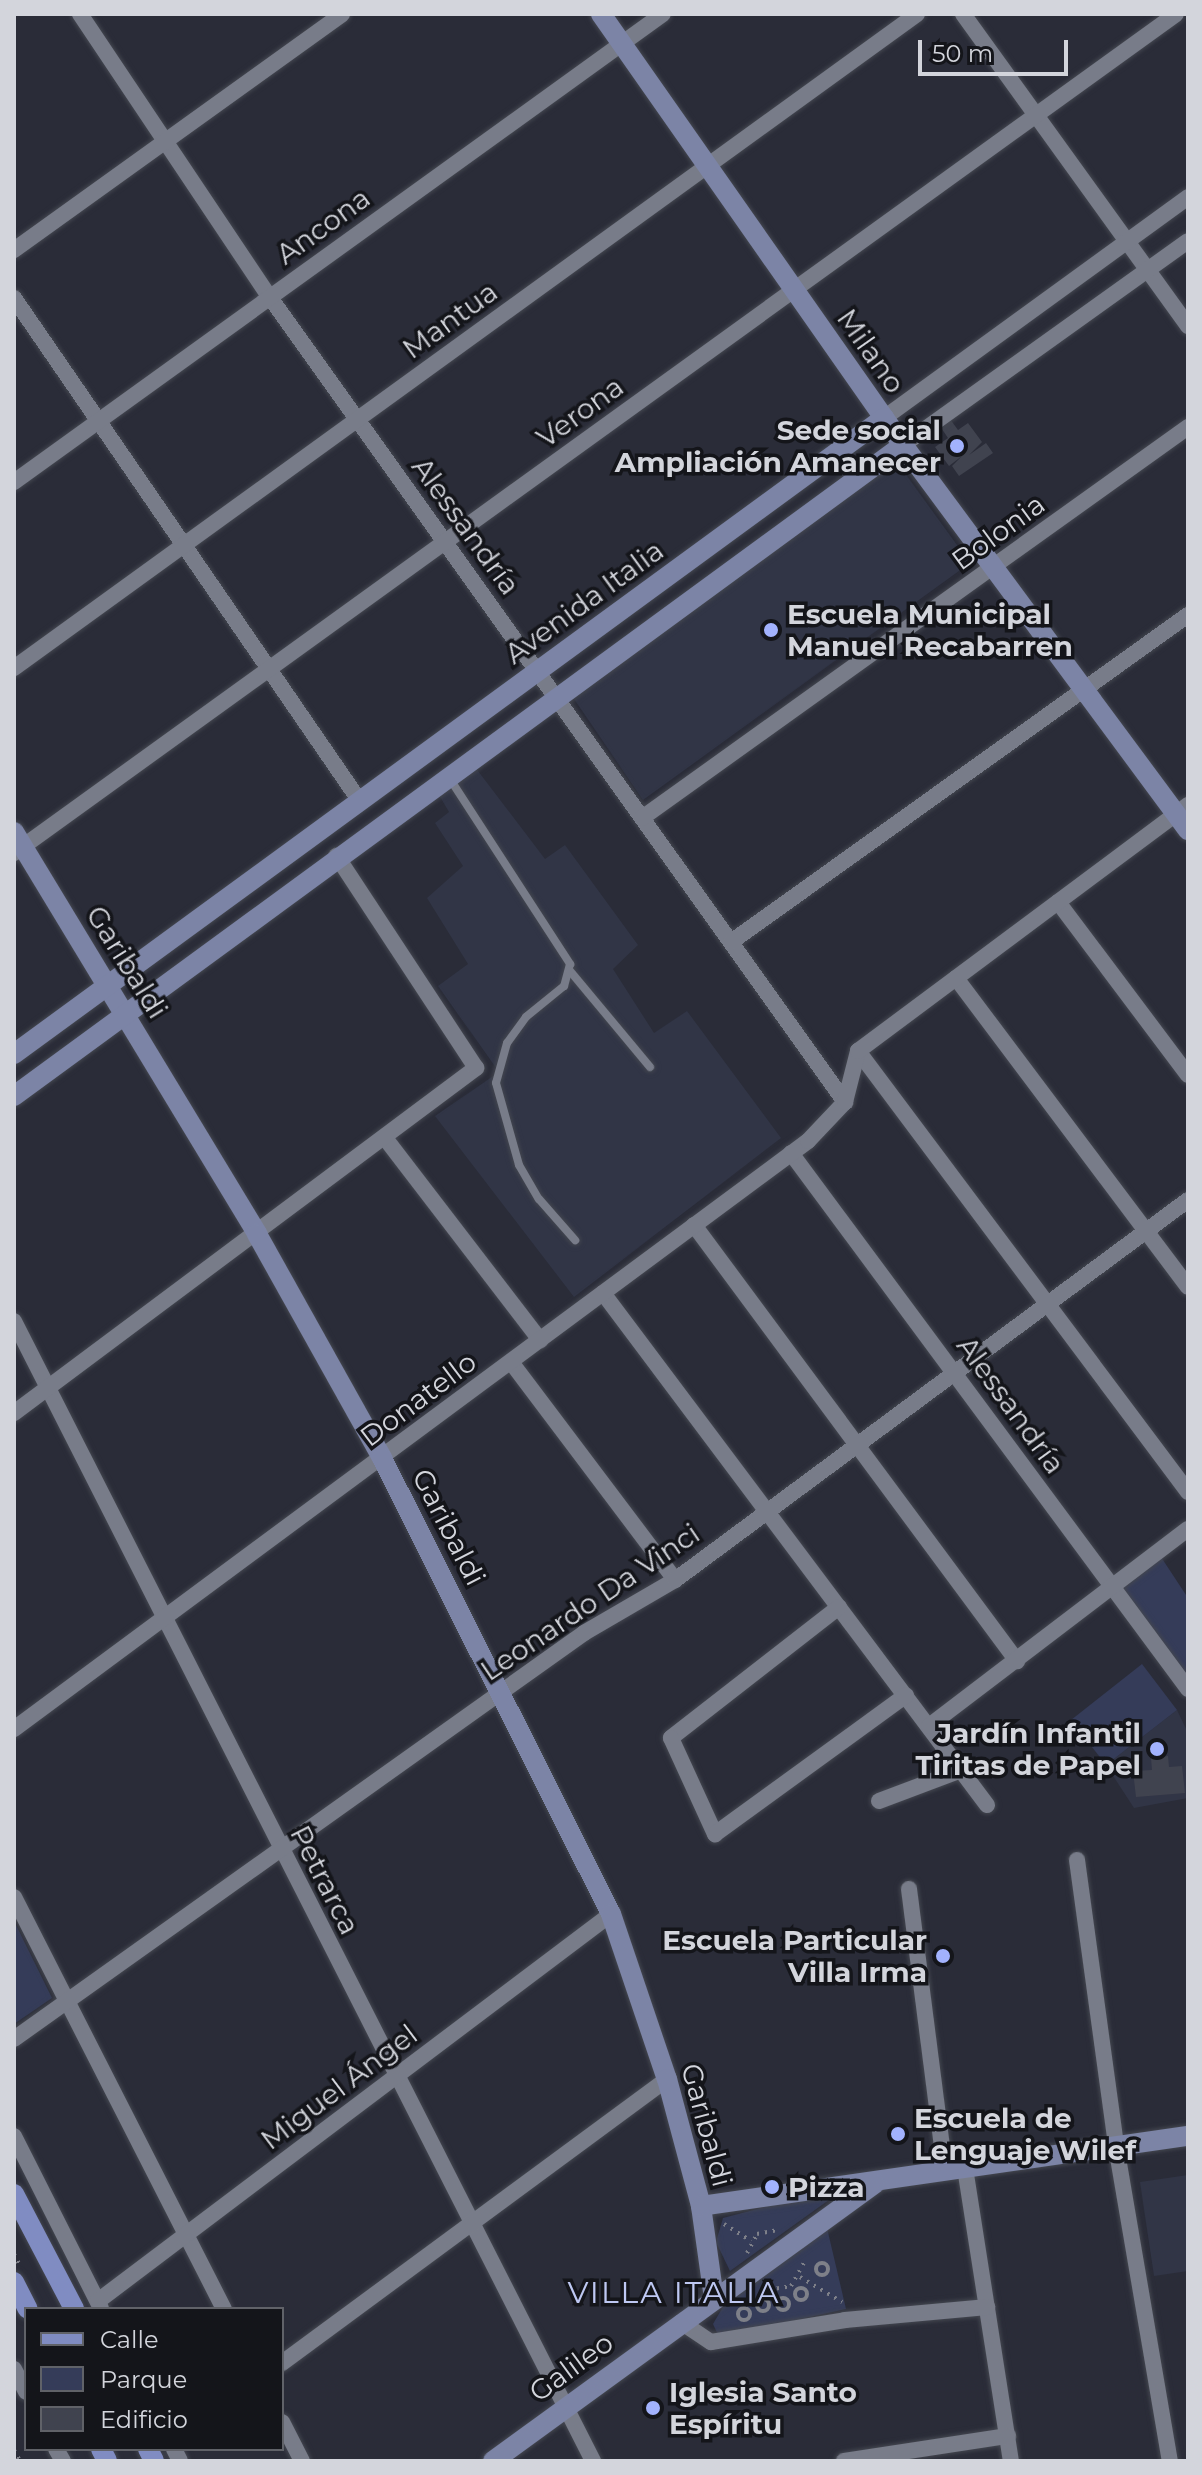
<!DOCTYPE html>
<html>
<head>
<meta charset="utf-8">
<style>
	body { margin:0 }
	#map { position:relative; width:1202px; height:2475px; overflow:hidden; background:#2a2c38; font-family:Montserrat,sans-serif }
	div>[style] { position:absolute }
	.built>* { inset:0; background:#313546 }
	.green>* { inset:0; background:#353c59 }
	.building>* { inset:0; background:#40434f }
	.path>* { height:4px; margin-top:-2px; transform-origin:0; background:repeating-linear-gradient(90deg,#7e8089 0 2px,transparent 0 8px) }
	.path>.ring { margin:-2px; padding:0; box-sizing:content-box; background:none; border:4px solid #7e8089; border-radius:50% }
	.roads { filter:drop-shadow(0 0 2px #444750) drop-shadow(0 0 2px #444750) }
	.lane>* { height:8px; margin:-4px; padding:0 4px; transform-origin:4px; border-radius:4px; background:#787c89 }
	.street>* { height:16px; margin:-8px; padding:0 8px; transform-origin:8px; border-radius:8px; background:#787c89 }
	.secondary>* { height:20px; margin:-10px; padding:0 10px; transform-origin:10px; border-radius:10px; background:#7c84a6 }
	.primary>* { height:20px; margin:-10px; padding:0 10px; transform-origin:10px; border-radius:10px; background:#808cc2 }
	.dots>* { width:22px; height:22px; translate:-50% -50%; box-sizing:border-box; border:4px solid #14151a; border-radius:50% }
	span { translate:-50% -50%; white-space:nowrap; text-align:center; line-height:1.15; -webkit-text-stroke:7px #14151a; paint-order:stroke }
	.street-label { font-size:28px; color:#d3d5dc }
	.poi-label { font-size:28px; color:#d3d5dc; font-weight:700 }
	.right { translate:-100% -50%; text-align:right }
	.left { translate:0 -50%; text-align:left }
	.neighbourhood-label { font-size:30px; color:#bec8f2; letter-spacing:2px }
	.frame { position:absolute; inset:0; border:16px solid #d3d5dc; pointer-events:none }
	.legend { position:absolute; left:24px; top:2307px; width:260px; height:144px; box-sizing:border-box; background:#14151a; border:2px solid #606268; margin:0; padding:10px 14px; list-style:none; font-size:24px; color:#d3d5dc }
	.legend li { display:flex; align-items:center; gap:16px; height:40px }
	.legend b { width:40px; border:2px solid #606268 }
	.scale { position:absolute; left:918px; top:40px; width:150px; height:36px; box-sizing:border-box; border:4px solid #d3d5dc; border-top:0; padding-left:10px; font-size:24px; line-height:28px; white-space:nowrap; color:#d3d5dc; -webkit-text-stroke:6px #14151a; paint-order:stroke }
</style>
</head>
<body>
<div id="map">
	<div class="built">
		<i style="clip-path:polygon(897px 462px,970px 563px,643px 800px,572px 696px)"></i>
		<i style="clip-path:polygon(475px 767px,545px 859px,565px 845px,638px 945px,613px 969px,654px 1033px,687px 1011px,781px 1138px,574px 1297px,435px 1116px,499px 1072px,438px 986px,468px 964px,427px 898px,463px 866px,435px 823px,449px 812px,439px 795px)"></i>
		<i style="clip-path:polygon(1177px 1710px,1188px 1733px,1188px 1798px,1134px 1808px,1106px 1765px)"></i>
		<i style="clip-path:polygon(1188px 2175px,1188px 2271px,1154px 2276px,1140px 2182px)"></i>
	</div>
	<div class="green">
		<i style="clip-path:polygon(1161px 1557px,1188px 1598px,1188px 1679px,1121px 1589px)"></i>
		<i style="clip-path:polygon(1142px 1664px,1177px 1710px,1106px 1765px,1071px 1720px)"></i>
		<i style="clip-path:polygon(14px 1921px,52px 1998px,14px 2024px)"></i>
		<i style="clip-path:polygon(829px 2190px,833px 2197px,730px 2271px,716px 2242px,723px 2218px)"></i>
		<i style="clip-path:polygon(827px 2228px,846px 2309px,719px 2337px,713px 2324px,727px 2300px)"></i>
	</div>
	<div class="building">
		<i style="clip-path:polygon(950px 419px,958px 430px,968px 423px,982px 442px,969px 455px,986px 443px,993px 453px,959px 476px,952px 466px,962px 456px,949px 466px,935px 447px,948px 438px,940px 426px)"></i>
		<i style="clip-path:polygon(1168px 1756px,1169px 1767px,1182px 1766px,1185px 1793px,1136px 1797px,1133px 1771px,1152px 1770px,1151px 1758px)"></i>
	</div>
	<div class="path">
		<i style="left:724px;top:2224px;width:32px;rotate:32deg"></i>
		<i style="left:747px;top:2253px;width:21px;rotate:-62deg"></i>
		<i style="left:757px;top:2234px;width:20px;rotate:-11deg"></i>
		<i style="left:14px;top:2254px;width:11px;rotate:63deg"></i>
		<i class="ring" style="left:816px;top:2263px;width:8px;height:8px"></i>
		<i style="left:800px;top:2277px;width:49px;rotate:30.8deg"></i>
		<i class="ring" style="left:795px;top:2288px;width:8px;height:8px"></i>
		<i style="left:761px;top:2291px;width:30px;rotate:-9deg"></i>
		<i style="left:791px;top:2286px;width:31px;rotate:-61deg"></i>
		<i class="ring" style="left:777px;top:2298px;width:8px;height:8px"></i>
		<i class="ring" style="left:757px;top:2299px;width:8px;height:8px"></i>
		<i class="ring" style="left:738px;top:2308px;width:8px;height:8px"></i>
		<i style="left:14px;top:2450px;width:13px;rotate:61deg"></i>
	</div>
	<div class="roads">
		<div class="lane">
			<i style="left:450px;top:779px;width:221px;rotate:57deg"></i>
			<i style="left:570px;top:964px;width:23px;rotate:105deg"></i>
			<i style="left:564px;top:986px;width:49px;rotate:140.8deg"></i>
			<i style="left:526px;top:1017px;width:32px;rotate:126deg"></i>
			<i style="left:507px;top:1043px;width:41px;rotate:105.4deg"></i>
			<i style="left:496px;top:1083px;width:85px;rotate:74.3deg"></i>
			<i style="left:519px;top:1165px;width:39px;rotate:60deg"></i>
			<i style="left:539px;top:1199px;width:55px;rotate:48.7deg"></i>
			<i style="left:570px;top:971px;width:125px;rotate:50.2deg"></i>
		</div>
		<div class="street">
			<i style="left:80px;top:14px;width:339px;rotate:56.2deg"></i>
			<i style="left:269px;top:296px;width:991px;rotate:54.45deg"></i>
			<i style="left:963px;top:14px;width:385px;rotate:54.2deg"></i>
			<i style="left:14px;top:250px;width:404px;rotate:-35.7deg"></i>
			<i style="left:14px;top:298px;width:609px;rotate:55.5deg"></i>
			<i style="left:884px;top:418px;width:376px;rotate:-36deg"></i>
			<i style="left:903px;top:445px;width:350px;rotate:-35.6deg"></i>
			<i style="left:14px;top:482px;width:800px;rotate:-35.8deg"></i>
			<i style="left:14px;top:668px;width:1115px;rotate:-35.91deg"></i>
			<i style="left:642px;top:818px;width:672px;rotate:-35.61deg"></i>
			<i style="left:14px;top:853px;width:1433px;rotate:-35.83deg"></i>
			<i style="left:1058px;top:902px;width:216px;rotate:53.1deg"></i>
			<i style="left:731px;top:942px;width:562px;rotate:-35.59deg"></i>
			<i style="left:956px;top:978px;width:386px;rotate:53.1deg"></i>
			<i style="left:858px;top:1051px;width:551px;rotate:53.19deg"></i>
			<i style="left:385px;top:1138px;width:255px;rotate:52.5deg"></i>
			<i style="left:791px;top:1153px;width:667px;rotate:53.47deg"></i>
			<i style="left:694px;top:1225px;width:543px;rotate:53.47deg"></i>
			<i style="left:603px;top:1293px;width:640px;rotate:53.13deg"></i>
			<i style="left:14px;top:1321px;width:1279px;rotate:63.07deg"></i>
			<i style="left:511px;top:1362px;width:273px;rotate:53deg"></i>
			<i style="left:14px;top:1413px;width:577px;rotate:-36.75deg"></i>
			<i style="left:476px;top:1068px;width:254px;rotate:-123.3deg"></i>
			<i style="left:839px;top:1607px;width:213px;rotate:142.1deg"></i>
			<i style="left:671px;top:1738px;width:106px;rotate:65.4deg"></i>
			<i style="left:715px;top:1834px;width:236px;rotate:-36deg"></i>
			<i style="left:929px;top:1726px;width:325px;rotate:-37.3deg"></i>
			<i style="left:14px;top:1729px;width:988px;rotate:-36.52deg"></i>
			<i style="left:808px;top:1141px;width:54px;rotate:-46.5deg"></i>
			<i style="left:845px;top:1102px;width:53px;rotate:-75.7deg"></i>
			<i style="left:858px;top:1051px;width:412px;rotate:-36.7deg"></i>
			<i style="left:879px;top:1801px;width:88px;rotate:-20.7deg"></i>
			<i style="left:1077px;top:1860px;width:289px;rotate:82.2deg"></i>
			<i style="left:1116px;top:2146px;width:320px;rotate:80.3deg"></i>
			<i style="left:909px;top:1889px;width:284px;rotate:82.7deg"></i>
			<i style="left:14px;top:1897px;width:462px;rotate:63deg"></i>
			<i style="left:14px;top:2039px;width:700px;rotate:-35.46deg"></i>
			<i style="left:584px;top:1633px;width:105px;rotate:-30.2deg"></i>
			<i style="left:675px;top:1580px;width:638px;rotate:-36.53deg"></i>
			<i style="left:14px;top:2136px;width:193px;rotate:63.2deg"></i>
			<i style="left:965px;top:2168px;width:297px;rotate:81.1deg"></i>
			<i style="left:98px;top:2301px;width:643px;rotate:-37.03deg"></i>
			<i style="left:681px;top:2322px;width:36px;rotate:34deg"></i>
			<i style="left:711px;top:2342px;width:136px;rotate:-9.3deg"></i>
			<i style="left:845px;top:2320px;width:143px;rotate:-5.2deg"></i>
			<i style="left:282px;top:2363px;width:478px;rotate:-36.4deg"></i>
			<i style="left:14px;top:2369px;width:26px;rotate:62deg"></i>
			<i style="left:282px;top:2422px;width:44px;rotate:62.9deg"></i>
			<i style="left:56px;top:2449px;width:14px;rotate:60deg"></i>
			<i style="left:174px;top:2449px;width:13px;rotate:63deg"></i>
			<i style="left:844px;top:2461px;width:166px;rotate:-8.7deg"></i>
		</div>
		<div class="secondary">
			<i style="left:601px;top:14px;width:526px;rotate:54.98deg"></i>
			<i style="left:903px;top:445px;width:479px;rotate:53.5deg"></i>
			<i style="left:14px;top:832px;width:470px;rotate:58.8deg"></i>
			<i style="left:257px;top:1234px;width:257px;rotate:60.8deg"></i>
			<i style="left:382px;top:1458px;width:510px;rotate:63.33deg"></i>
			<i style="left:611px;top:1914px;width:174px;rotate:71.3deg"></i>
			<i style="left:667px;top:2079px;width:131px;rotate:75deg"></i>
			<i style="left:701px;top:2206px;width:93px;rotate:82deg"></i>
			<i style="left:14px;top:1054px;width:1078px;rotate:-36.17deg"></i>
			<i style="left:14px;top:1096px;width:1102px;rotate:-36.21deg"></i>
			<i style="left:701px;top:2206px;width:492px;rotate:-8.2deg"></i>
			<i style="left:493px;top:2461px;width:472px;rotate:-36deg"></i>
		</div>
		<div class="primary">
			<i style="left:14px;top:2194px;width:130px;rotate:62.4deg"></i>
			<i style="left:14px;top:2282px;width:30px;rotate:63deg"></i>
			<i style="left:101px;top:2449px;width:13px;rotate:63deg"></i>
			<i style="left:148px;top:2449px;width:13px;rotate:63deg"></i>
		</div>
	</div>
	<div class="dots">
		<i style="left:957px;top:446px;background:#a2b2fd"></i>
		<i style="left:771px;top:630px;background:#a2b2fd"></i>
		<i style="left:1157px;top:1749px;background:#a2b2fd"></i>
		<i style="left:943px;top:1956px;background:#a2b2fd"></i>
		<i style="left:898px;top:2134px;background:#a2b2fd"></i>
		<i style="left:772px;top:2187px;background:#a2b2fd"></i>
		<i style="left:653px;top:2408px;background:#a2b2fd"></i>
	</div>
	<div class="street-label">
		<span style="left:323px;top:226px;rotate:-36deg">Ancona</span>
		<span style="left:450px;top:320px;rotate:-36deg">Mantua</span>
		<span style="left:871px;top:351px;rotate:55deg">Milano</span>
		<span style="left:580px;top:412px;rotate:-36deg">Verona</span>
		<span style="left:466px;top:526px;rotate:54deg">Alessandría</span>
		<span style="left:998px;top:532px;rotate:-36deg">Bolonia</span>
		<span style="left:584px;top:602px;rotate:-36deg">Avenida Italia</span>
		<span style="left:127px;top:962px;rotate:58deg">Garibaldi</span>
		<span style="left:418px;top:1399px;rotate:-37deg">Donatello</span>
		<span style="left:1011px;top:1405px;rotate:54deg">Alessandría</span>
		<span style="left:449px;top:1527px;rotate:63deg">Garibaldi</span>
		<span style="left:590px;top:1602px;rotate:-34deg">Leonardo Da Vinci</span>
		<span style="left:325px;top:1880px;rotate:63deg">Petrarca</span>
		<span style="left:339px;top:2087px;rotate:-37deg">Miguel Ángel</span>
		<span style="left:707px;top:2125px;rotate:75deg">Garibaldi</span>
		<span style="left:571px;top:2367px;rotate:-36deg">Galileo</span>
	</div>
	<div class="poi-label">
		<span class="right" style="left:941px;top:446px">Sede social<br>Ampliación Amanecer</span>
		<span class="left" style="left:787px;top:630px">Escuela Municipal<br>Manuel Recabarren</span>
		<span class="right" style="left:1141px;top:1749px">Jardín Infantil<br>Tiritas de Papel</span>
		<span class="right" style="left:927px;top:1956px">Escuela Particular<br>Villa Irma</span>
		<span class="left" style="left:914px;top:2134px">Escuela de<br>Lenguaje Wilef</span>
		<span class="left" style="left:788px;top:2187px">Pizza</span>
		<span class="left" style="left:669px;top:2408px">Iglesia Santo<br>Espíritu</span>
	</div>
	<div class="neighbourhood-label">
		<span style="left:674px;top:2293px">VILLA ITALIA</span>
	</div>
	<div class="frame"></div>
	<ul class="legend">
	<li><b style="height:10px;background:#808cc2"></b>Calle</li>
	<li><b style="height:22px;background:#353c59"></b>Parque</li>
	<li><b style="height:22px;background:#40434f"></b>Edificio</li>
	</ul>
	<div class="scale">50 m</div>
</div>
</body>
</html>
